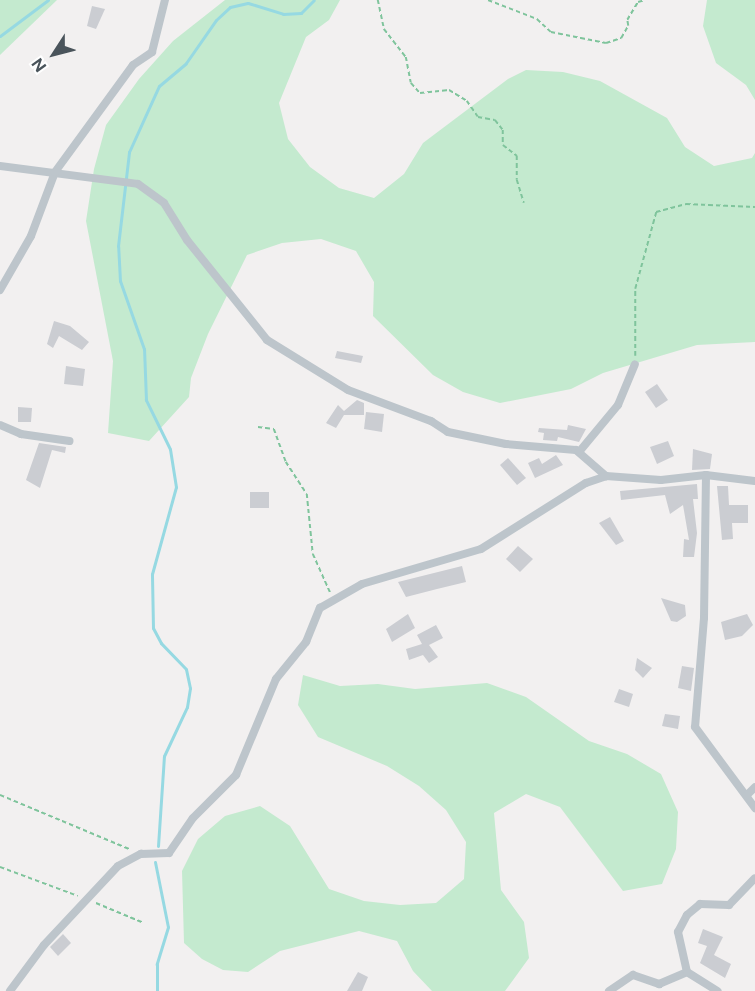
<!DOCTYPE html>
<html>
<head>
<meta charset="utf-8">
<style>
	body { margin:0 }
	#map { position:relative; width:755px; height:991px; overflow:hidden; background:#f2f0f0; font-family:"Public Sans",sans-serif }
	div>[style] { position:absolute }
	.green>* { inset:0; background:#c4eacf }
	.stream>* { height:3px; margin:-1.5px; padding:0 1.5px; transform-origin:1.5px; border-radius:1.5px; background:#96d9e2 }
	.building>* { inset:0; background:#cbcdd2 }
	.path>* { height:1.5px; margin-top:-0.75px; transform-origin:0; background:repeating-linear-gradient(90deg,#7fc49c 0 4.5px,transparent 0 7.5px) }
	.street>* { height:8px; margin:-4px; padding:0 4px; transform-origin:4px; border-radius:4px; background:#bdc5cb }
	span { translate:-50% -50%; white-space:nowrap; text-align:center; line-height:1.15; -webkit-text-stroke:5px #fff; paint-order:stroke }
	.north { position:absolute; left:24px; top:24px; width:60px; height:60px; -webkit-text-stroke:4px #fff; paint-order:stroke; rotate:234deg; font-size:16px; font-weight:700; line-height:24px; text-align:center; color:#4a545b }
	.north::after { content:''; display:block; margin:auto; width:21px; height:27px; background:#4a545b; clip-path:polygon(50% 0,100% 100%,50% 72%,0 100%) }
</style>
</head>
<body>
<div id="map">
	<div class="green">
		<i style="clip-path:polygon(0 0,57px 0,0 55px)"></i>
		<i style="clip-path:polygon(225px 0,340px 0,329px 20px,306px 37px,279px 103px,288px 139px,310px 167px,339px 188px,374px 198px,404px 174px,423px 143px,508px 79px,526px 70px,563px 72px,600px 81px,667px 118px,685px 147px,714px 166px,752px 158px,755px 153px,755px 342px,697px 345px,603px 373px,571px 389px,500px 403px,463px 392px,433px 375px,373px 316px,374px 282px,356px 251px,321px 239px,282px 243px,247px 255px,208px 334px,191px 378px,189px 397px,149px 441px,108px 433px,113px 361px,86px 221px,94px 169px,106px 125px,139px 79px,173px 41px)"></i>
		<i style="clip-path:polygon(707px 0,755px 0,755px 100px,746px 85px,716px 63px,703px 26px)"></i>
		<i style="clip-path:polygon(303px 675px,340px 686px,378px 684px,415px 689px,487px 683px,526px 697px,589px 741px,627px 754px,661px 774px,678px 812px,676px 849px,662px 884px,623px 891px,560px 807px,526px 794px,494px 813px,501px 890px,524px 922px,529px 958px,505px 991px,432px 991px,413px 971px,397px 941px,359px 931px,280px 951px,248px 972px,223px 970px,202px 959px,184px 943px,182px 871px,198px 839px,225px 816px,260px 806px,290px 826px,329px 889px,364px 901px,400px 905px,436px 903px,464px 879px,466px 842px,446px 810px,419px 786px,387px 766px,318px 737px,298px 705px)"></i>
	</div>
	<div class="stream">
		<i style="left:0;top:36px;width:60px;rotate:-36.9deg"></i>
		<i style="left:158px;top:846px;width:90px;rotate:-86.2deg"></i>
		<i style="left:164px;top:756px;width:54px;rotate:-64.9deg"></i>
		<i style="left:187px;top:707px;width:19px;rotate:-81deg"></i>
		<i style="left:190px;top:688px;width:19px;rotate:-102deg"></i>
		<i style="left:186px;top:669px;width:36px;rotate:-134deg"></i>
		<i style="left:161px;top:643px;width:17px;rotate:-118deg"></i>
		<i style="left:153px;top:628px;width:54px;rotate:-91.1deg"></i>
		<i style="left:152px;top:574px;width:90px;rotate:-74.6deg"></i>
		<i style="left:176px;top:487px;width:38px;rotate:-99deg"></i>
		<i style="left:170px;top:449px;width:55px;rotate:-116.1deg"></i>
		<i style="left:146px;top:400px;width:51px;rotate:-92.2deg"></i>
		<i style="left:144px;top:349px;width:72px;rotate:-109.4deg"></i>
		<i style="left:120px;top:281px;width:35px;rotate:-93deg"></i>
		<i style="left:118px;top:246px;width:95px;rotate:-83.3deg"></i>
		<i style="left:129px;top:152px;width:72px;rotate:-65.6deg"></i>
		<i style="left:159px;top:86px;width:35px;rotate:-40deg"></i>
		<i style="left:186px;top:63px;width:52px;rotate:-55.1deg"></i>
		<i style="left:216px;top:20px;width:19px;rotate:-43deg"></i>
		<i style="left:230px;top:7px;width:18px;rotate:-13deg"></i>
		<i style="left:248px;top:3px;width:37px;rotate:17deg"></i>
		<i style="left:283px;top:14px;width:18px;rotate:-3deg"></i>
		<i style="left:301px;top:13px;width:18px;rotate:-45deg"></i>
		<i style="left:155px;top:862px;width:66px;rotate:78.7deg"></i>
		<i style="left:168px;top:927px;width:39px;rotate:107deg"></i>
		<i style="left:157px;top:964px;width:27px;rotate:90deg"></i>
	</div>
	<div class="building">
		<i style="clip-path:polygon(92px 6px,105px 9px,96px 29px,87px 26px)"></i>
		<i style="clip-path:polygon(54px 321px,70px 326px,89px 342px,82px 350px,59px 336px,53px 348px,47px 344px)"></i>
		<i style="clip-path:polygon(337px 351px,363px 356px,361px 363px,335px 358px)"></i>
		<i style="clip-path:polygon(66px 366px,85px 369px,83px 386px,64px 384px)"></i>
		<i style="clip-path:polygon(657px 384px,668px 400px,656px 408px,645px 392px)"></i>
		<i style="clip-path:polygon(357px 400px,364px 403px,364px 415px,344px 415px,336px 428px,326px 423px,338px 405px,344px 411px)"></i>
		<i style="clip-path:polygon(18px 407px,32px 408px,31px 422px,18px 422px)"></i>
		<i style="clip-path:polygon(366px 412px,384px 414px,382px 432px,364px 429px)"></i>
		<i style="clip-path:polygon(568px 425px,586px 429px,579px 442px,558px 437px,557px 441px,543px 440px,544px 433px,538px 432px,539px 428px,567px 430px)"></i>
		<i style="clip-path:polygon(668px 441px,674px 456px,657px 464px,650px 447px)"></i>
		<i style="clip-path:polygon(39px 443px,66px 447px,65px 453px,52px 450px,40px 488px,26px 480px)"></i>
		<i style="clip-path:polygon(693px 449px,712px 454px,710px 469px,692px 470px)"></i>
		<i style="clip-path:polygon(556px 455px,563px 465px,535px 478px,528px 463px,539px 458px,542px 464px)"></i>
		<i style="clip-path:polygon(508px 458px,526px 478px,517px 485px,500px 465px)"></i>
		<i style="clip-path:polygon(697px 484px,698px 499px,693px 499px,697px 533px,694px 557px,683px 557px,684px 539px,689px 540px,683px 505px,670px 514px,665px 495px,621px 500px,620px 491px)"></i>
		<i style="clip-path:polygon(717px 486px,728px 486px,729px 505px,748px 505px,748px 523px,732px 523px,733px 539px,722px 540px)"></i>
		<i style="clip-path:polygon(250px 492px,269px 492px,269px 508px,250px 508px)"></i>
		<i style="clip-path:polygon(610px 517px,624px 541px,616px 545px,599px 523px)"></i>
		<i style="clip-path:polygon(518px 546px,533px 559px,520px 572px,506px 559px)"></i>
		<i style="clip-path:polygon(462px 566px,466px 582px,437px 589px,406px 597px,398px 582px)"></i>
		<i style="clip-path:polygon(661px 598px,685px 605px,686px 616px,677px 622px,671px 621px)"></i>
		<i style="clip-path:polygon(408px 614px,415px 628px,392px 642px,386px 629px)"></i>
		<i style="clip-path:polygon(747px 614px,753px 625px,742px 636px,725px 640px,721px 622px)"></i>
		<i style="clip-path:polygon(436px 625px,443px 638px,429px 645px,438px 657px,429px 663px,423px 655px,409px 660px,406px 649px,422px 644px,417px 635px)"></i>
		<i style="clip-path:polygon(637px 658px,652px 668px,643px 678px,635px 670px)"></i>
		<i style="clip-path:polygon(682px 666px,694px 668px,691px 691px,678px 688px)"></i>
		<i style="clip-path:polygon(619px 689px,633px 694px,629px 707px,614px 702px)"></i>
		<i style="clip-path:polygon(665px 714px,680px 716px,678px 729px,662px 726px)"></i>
		<i style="clip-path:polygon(703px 929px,723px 937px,714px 955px,731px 964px,725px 978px,700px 963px,707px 946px,698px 943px)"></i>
		<i style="clip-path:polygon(63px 934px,71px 943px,58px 956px,50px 947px)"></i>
		<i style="clip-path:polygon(358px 972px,368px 977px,362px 991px,347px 991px)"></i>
	</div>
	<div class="path">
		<i style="left:378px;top:0;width:30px;rotate:78deg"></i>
		<i style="left:384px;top:29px;width:36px;rotate:52deg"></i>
		<i style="left:406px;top:57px;width:26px;rotate:79deg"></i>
		<i style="left:411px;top:83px;width:13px;rotate:48deg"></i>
		<i style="left:420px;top:93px;width:29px;rotate:-6deg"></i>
		<i style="left:449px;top:90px;width:21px;rotate:31deg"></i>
		<i style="left:467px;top:101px;width:19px;rotate:55deg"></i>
		<i style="left:478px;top:117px;width:17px;rotate:10deg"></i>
		<i style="left:495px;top:120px;width:13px;rotate:51deg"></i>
		<i style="left:503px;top:130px;width:15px;rotate:90deg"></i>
		<i style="left:503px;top:145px;width:18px;rotate:38deg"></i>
		<i style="left:517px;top:156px;width:24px;rotate:90deg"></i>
		<i style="left:517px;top:180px;width:24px;rotate:73deg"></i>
		<i style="left:488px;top:0;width:53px;rotate:21.2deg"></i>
		<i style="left:537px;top:19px;width:19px;rotate:43deg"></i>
		<i style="left:551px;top:32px;width:56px;rotate:11.3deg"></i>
		<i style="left:606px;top:43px;width:16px;rotate:-18deg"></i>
		<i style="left:621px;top:38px;width:14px;rotate:-60deg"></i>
		<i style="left:628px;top:26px;width:6px;rotate:-99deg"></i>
		<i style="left:627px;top:20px;width:21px;rotate:-59deg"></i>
		<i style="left:638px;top:2px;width:7px;rotate:-16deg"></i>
		<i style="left:635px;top:356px;width:67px;rotate:-90deg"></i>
		<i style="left:635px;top:289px;width:80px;rotate:-74.7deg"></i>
		<i style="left:656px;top:212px;width:31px;rotate:-15deg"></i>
		<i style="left:686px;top:204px;width:69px;rotate:2.5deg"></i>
		<i style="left:258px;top:427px;width:16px;rotate:7deg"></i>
		<i style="left:274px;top:429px;width:35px;rotate:70deg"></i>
		<i style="left:286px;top:462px;width:38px;rotate:57deg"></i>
		<i style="left:307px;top:494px;width:60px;rotate:84.3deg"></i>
		<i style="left:313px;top:554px;width:42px;rotate:65.9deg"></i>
		<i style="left:0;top:795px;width:140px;rotate:22.7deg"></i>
		<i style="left:0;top:867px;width:83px;rotate:20.4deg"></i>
		<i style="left:96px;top:903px;width:52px;rotate:22.6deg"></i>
	</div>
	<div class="street">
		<i style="left:0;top:166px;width:139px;rotate:7.4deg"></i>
		<i style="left:138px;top:184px;width:32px;rotate:36deg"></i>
		<i style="left:164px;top:203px;width:44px;rotate:58.1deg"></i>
		<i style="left:187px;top:240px;width:128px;rotate:51.3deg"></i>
		<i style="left:267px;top:340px;width:95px;rotate:31.7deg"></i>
		<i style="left:348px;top:390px;width:89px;rotate:20.5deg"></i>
		<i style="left:431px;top:421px;width:20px;rotate:33deg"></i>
		<i style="left:448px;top:432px;width:59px;rotate:11.7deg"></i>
		<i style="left:506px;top:444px;width:70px;rotate:4.9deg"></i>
		<i style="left:576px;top:450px;width:40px;rotate:41deg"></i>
		<i style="left:606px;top:476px;width:55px;rotate:4.2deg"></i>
		<i style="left:661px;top:480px;width:45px;rotate:-6.3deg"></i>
		<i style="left:706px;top:475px;width:143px;rotate:90.8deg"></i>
		<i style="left:704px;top:618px;width:109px;rotate:94.7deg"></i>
		<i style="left:695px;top:727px;width:101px;rotate:53.5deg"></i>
		<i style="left:0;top:290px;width:62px;rotate:-60.1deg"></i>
		<i style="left:31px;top:236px;width:68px;rotate:-69.4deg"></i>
		<i style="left:55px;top:172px;width:132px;rotate:-53.9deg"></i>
		<i style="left:133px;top:65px;width:23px;rotate:-34deg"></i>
		<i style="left:152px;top:52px;width:54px;rotate:-76deg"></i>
		<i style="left:0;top:425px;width:23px;rotate:23deg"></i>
		<i style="left:21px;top:434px;width:49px;rotate:8.3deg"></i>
		<i style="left:579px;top:452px;width:61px;rotate:-50.3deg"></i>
		<i style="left:618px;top:405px;width:44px;rotate:-67.5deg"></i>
		<i style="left:706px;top:475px;width:49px;rotate:7deg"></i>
		<i style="left:747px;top:795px;width:11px;rotate:-45deg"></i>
		<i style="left:687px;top:972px;width:36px;rotate:32deg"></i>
		<i style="left:10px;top:991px;width:57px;rotate:-53.5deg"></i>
		<i style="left:44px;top:945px;width:108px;rotate:-46.9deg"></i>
		<i style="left:118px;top:866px;width:26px;rotate:-28deg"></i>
		<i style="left:141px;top:854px;width:28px;rotate:-2deg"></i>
		<i style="left:169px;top:853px;width:42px;rotate:-55.6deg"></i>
		<i style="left:193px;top:818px;width:61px;rotate:-45deg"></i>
		<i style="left:236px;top:775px;width:104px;rotate:-67.4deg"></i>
		<i style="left:276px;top:679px;width:48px;rotate:-51deg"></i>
		<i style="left:306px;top:642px;width:37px;rotate:-68deg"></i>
		<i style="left:320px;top:608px;width:48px;rotate:-29.7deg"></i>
		<i style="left:362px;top:584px;width:124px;rotate:-16.4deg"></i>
		<i style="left:481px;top:549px;width:124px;rotate:-32.2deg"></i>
		<i style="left:586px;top:483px;width:21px;rotate:-19deg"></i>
		<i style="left:609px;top:991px;width:29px;rotate:-34deg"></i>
		<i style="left:633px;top:975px;width:28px;rotate:19deg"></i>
		<i style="left:659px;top:984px;width:30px;rotate:-23deg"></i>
		<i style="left:687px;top:972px;width:41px;rotate:-102.7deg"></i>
		<i style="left:678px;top:932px;width:19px;rotate:-62deg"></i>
		<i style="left:687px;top:915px;width:17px;rotate:-40deg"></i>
		<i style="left:700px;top:904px;width:29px;rotate:2deg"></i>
		<i style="left:729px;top:905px;width:37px;rotate:-46deg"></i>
	</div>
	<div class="north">N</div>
</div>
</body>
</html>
